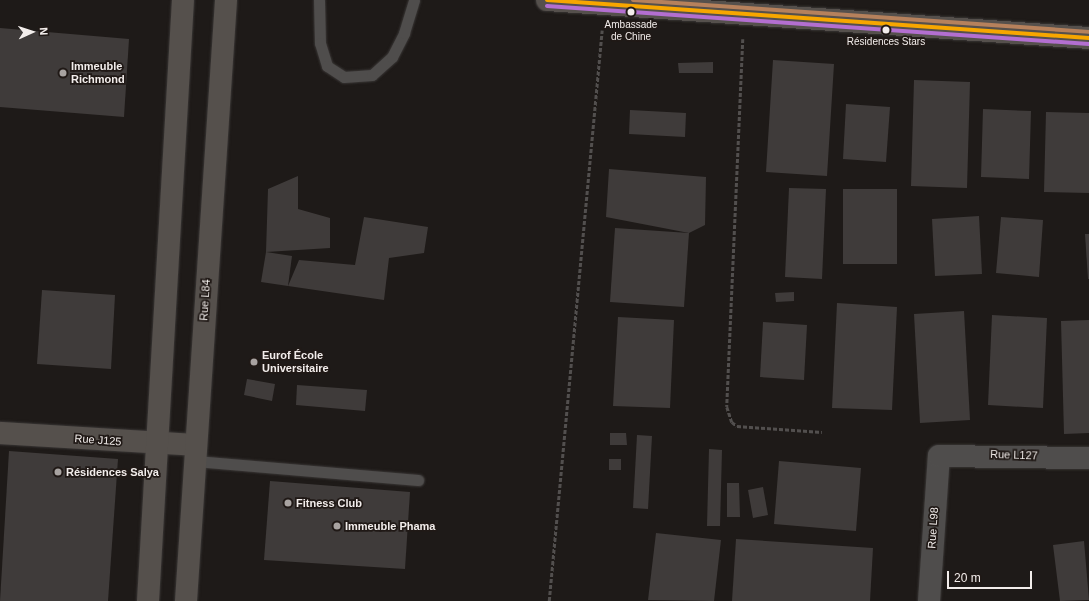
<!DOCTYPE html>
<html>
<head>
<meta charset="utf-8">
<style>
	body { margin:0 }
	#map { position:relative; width:1089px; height:601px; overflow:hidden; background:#1e1a18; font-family:Arial,sans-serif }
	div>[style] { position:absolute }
	.building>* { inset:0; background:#3f3b3a }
	.path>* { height:2.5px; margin-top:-1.25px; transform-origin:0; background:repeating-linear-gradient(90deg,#524f4e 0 4px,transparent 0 6px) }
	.roads { filter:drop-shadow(0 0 1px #3a3736) drop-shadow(0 0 1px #3a3736) }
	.lane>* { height:11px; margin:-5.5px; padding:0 5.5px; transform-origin:5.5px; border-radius:5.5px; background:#4f4d4c }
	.street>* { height:22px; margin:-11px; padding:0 11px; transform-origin:11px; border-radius:11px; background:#4f4d4c }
	.secondary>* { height:22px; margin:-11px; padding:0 11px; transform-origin:11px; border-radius:11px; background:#55504c }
	.bus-1>* { height:4px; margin:-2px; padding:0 2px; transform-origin:2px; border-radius:2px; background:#f7a600 }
	.bus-2>* { height:4px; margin:-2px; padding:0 2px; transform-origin:2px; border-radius:2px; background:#b36fd0 }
	.bus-3>* { height:4px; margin:-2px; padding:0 2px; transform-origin:2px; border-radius:2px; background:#b6815c }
	.dots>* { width:11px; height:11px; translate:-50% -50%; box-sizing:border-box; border:2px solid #201916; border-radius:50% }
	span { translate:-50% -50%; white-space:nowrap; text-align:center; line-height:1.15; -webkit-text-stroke:3.5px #201916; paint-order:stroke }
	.bus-label { font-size:10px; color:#f2edeb }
	.poi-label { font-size:11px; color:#f2edeb; font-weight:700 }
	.left { translate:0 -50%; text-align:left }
	.street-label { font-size:11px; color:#f2edeb }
	.north { position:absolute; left:12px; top:12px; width:40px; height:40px; -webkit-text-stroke:3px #201916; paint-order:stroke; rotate:87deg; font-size:11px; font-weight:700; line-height:16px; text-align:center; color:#f2edeb }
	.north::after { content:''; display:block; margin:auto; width:14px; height:18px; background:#f2edeb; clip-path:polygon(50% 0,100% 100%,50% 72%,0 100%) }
	.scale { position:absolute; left:947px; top:571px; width:85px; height:18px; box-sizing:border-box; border:2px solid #f2edeb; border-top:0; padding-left:5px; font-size:12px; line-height:14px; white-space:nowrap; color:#f2edeb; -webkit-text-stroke:3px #201916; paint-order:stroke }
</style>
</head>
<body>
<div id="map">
	<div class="building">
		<i style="clip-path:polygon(0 28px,129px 39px,124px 117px,0 107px)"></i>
		<i style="clip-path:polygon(773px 60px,834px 64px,827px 176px,766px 172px)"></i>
		<i style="clip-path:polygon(713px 62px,713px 73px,679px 73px,678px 63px)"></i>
		<i style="clip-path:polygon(914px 80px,970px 82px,967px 188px,911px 186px)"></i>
		<i style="clip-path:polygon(846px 104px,890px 107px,886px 162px,843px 159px)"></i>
		<i style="clip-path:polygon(983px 109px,1031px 111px,1029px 179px,981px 177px)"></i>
		<i style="clip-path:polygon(630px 110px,686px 113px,685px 137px,629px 134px)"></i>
		<i style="clip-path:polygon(1046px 112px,1089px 113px,1089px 193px,1044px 192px)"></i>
		<i style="clip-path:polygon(609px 169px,706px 177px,705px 225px,689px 233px,606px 217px)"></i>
		<i style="clip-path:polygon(298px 176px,298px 209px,330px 218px,330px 248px,266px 252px,268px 189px)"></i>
		<i style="clip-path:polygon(789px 188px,826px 189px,822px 279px,785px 277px)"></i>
		<i style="clip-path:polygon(843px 189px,897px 189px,897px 264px,843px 264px)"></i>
		<i style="clip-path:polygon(979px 216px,982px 274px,935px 276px,932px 219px)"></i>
		<i style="clip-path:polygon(364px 217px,428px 227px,424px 253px,389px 258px,384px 300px,288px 286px,299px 260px,355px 265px)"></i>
		<i style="clip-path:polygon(1001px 217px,1043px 220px,1039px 277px,996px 273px)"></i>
		<i style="clip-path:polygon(615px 228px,689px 233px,684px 307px,610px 302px)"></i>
		<i style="clip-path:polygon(1085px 234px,1089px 234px,1089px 279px,1088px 279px)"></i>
		<i style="clip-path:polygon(266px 252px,292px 256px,288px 286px,261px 282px)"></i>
		<i style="clip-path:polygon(42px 290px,115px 295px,111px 369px,37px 364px)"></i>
		<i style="clip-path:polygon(794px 292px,794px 301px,776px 302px,775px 293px)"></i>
		<i style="clip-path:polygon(837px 303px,897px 307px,892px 410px,832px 408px)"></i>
		<i style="clip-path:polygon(964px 311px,970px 420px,920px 423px,914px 314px)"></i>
		<i style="clip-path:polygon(992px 315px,1047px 318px,1043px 408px,988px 405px)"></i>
		<i style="clip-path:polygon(618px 317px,674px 320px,670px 408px,613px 406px)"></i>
		<i style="clip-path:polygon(1089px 320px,1089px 433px,1064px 434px,1061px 321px)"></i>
		<i style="clip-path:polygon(763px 322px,807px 325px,804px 380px,760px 377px)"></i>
		<i style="clip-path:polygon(247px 379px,275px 384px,272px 401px,244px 395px)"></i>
		<i style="clip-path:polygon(297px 385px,367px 390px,365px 411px,296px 405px)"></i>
		<i style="clip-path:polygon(610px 433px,626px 433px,627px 445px,610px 445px)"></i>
		<i style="clip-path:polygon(637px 435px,652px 436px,648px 509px,633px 508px)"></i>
		<i style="clip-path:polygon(709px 449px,722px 450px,720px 526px,707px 526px)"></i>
		<i style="clip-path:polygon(9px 451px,118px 459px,108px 601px,0 601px)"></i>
		<i style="clip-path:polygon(609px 459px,621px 459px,621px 470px,609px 470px)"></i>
		<i style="clip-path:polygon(779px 461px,861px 468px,856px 531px,774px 524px)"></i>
		<i style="clip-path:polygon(270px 481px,410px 492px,405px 569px,264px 560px)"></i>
		<i style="clip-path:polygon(727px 483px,739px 483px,740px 517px,727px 517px)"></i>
		<i style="clip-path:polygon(763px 487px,768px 515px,753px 518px,748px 490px)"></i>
		<i style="clip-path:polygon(656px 533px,721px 540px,714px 601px,648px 600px)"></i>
		<i style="clip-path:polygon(736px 539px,873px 548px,870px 601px,732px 601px)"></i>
		<i style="clip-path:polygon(1084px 541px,1089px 600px,1060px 601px,1053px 545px)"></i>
	</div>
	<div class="path">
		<i style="left:743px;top:39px;width:368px;rotate:92.5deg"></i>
		<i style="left:727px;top:407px;width:16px;rotate:72deg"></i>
		<i style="left:732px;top:422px;width:6px;rotate:39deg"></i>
		<i style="left:737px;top:426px;width:85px;rotate:4deg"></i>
		<i style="left:549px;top:601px;width:573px;rotate:-84.7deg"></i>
	</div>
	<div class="roads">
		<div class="lane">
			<i style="left:319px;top:0;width:43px;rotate:88.7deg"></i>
			<i style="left:320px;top:43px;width:24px;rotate:73deg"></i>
			<i style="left:327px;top:66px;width:20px;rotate:33deg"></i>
			<i style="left:344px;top:77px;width:28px;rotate:-4deg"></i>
			<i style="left:372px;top:75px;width:27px;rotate:-42deg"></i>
			<i style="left:392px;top:57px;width:27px;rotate:-63deg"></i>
			<i style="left:404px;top:33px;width:34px;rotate:-73deg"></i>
			<i style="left:195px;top:461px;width:224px;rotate:4.9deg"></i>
		</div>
		<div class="street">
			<i style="left:929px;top:601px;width:145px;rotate:-86.1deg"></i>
			<i style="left:939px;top:456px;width:150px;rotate:0.8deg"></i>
		</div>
		<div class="secondary">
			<i style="left:547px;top:0;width:543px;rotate:4.01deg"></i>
			<i style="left:0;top:433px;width:196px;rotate:3.5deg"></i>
			<i style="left:148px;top:601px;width:602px;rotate:-86.67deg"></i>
			<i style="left:186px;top:601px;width:602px;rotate:-86.19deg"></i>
		</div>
	</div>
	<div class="bus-1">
		<i style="left:547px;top:0;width:543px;rotate:4.01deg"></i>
	</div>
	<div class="bus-2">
		<i style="left:547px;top:6px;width:543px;rotate:4.01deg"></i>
	</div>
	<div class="bus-3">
		<i style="left:633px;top:0;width:457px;rotate:4deg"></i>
	</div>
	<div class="dots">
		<i style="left:631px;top:12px;background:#f2edeb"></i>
		<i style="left:886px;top:30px;background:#f2edeb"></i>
		<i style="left:63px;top:73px;background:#a8a3a1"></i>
		<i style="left:254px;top:362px;background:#a8a3a1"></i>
		<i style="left:58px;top:472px;background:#a8a3a1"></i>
		<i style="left:288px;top:503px;background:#a8a3a1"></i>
		<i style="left:337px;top:526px;background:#a8a3a1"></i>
	</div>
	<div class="bus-label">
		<span style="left:631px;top:30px">Ambassade<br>de Chine</span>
		<span style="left:886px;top:42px">Résidences Stars</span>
	</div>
	<div class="poi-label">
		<span class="left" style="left:71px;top:73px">Immeuble<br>Richmond</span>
		<span class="left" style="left:262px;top:362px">Eurof École<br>Universitaire</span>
		<span class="left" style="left:66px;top:472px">Résidences Salya</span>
		<span class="left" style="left:296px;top:503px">Fitness Club</span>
		<span class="left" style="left:345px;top:526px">Immeuble Phama</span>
	</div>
	<div class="street-label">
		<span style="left:205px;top:300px;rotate:-86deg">Rue L84</span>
		<span style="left:98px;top:440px;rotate:4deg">Rue J125</span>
		<span style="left:1014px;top:455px;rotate:2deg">Rue L127</span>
		<span style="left:933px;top:528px;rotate:-86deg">Rue L98</span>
	</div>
	<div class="north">N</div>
	<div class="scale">20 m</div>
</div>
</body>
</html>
